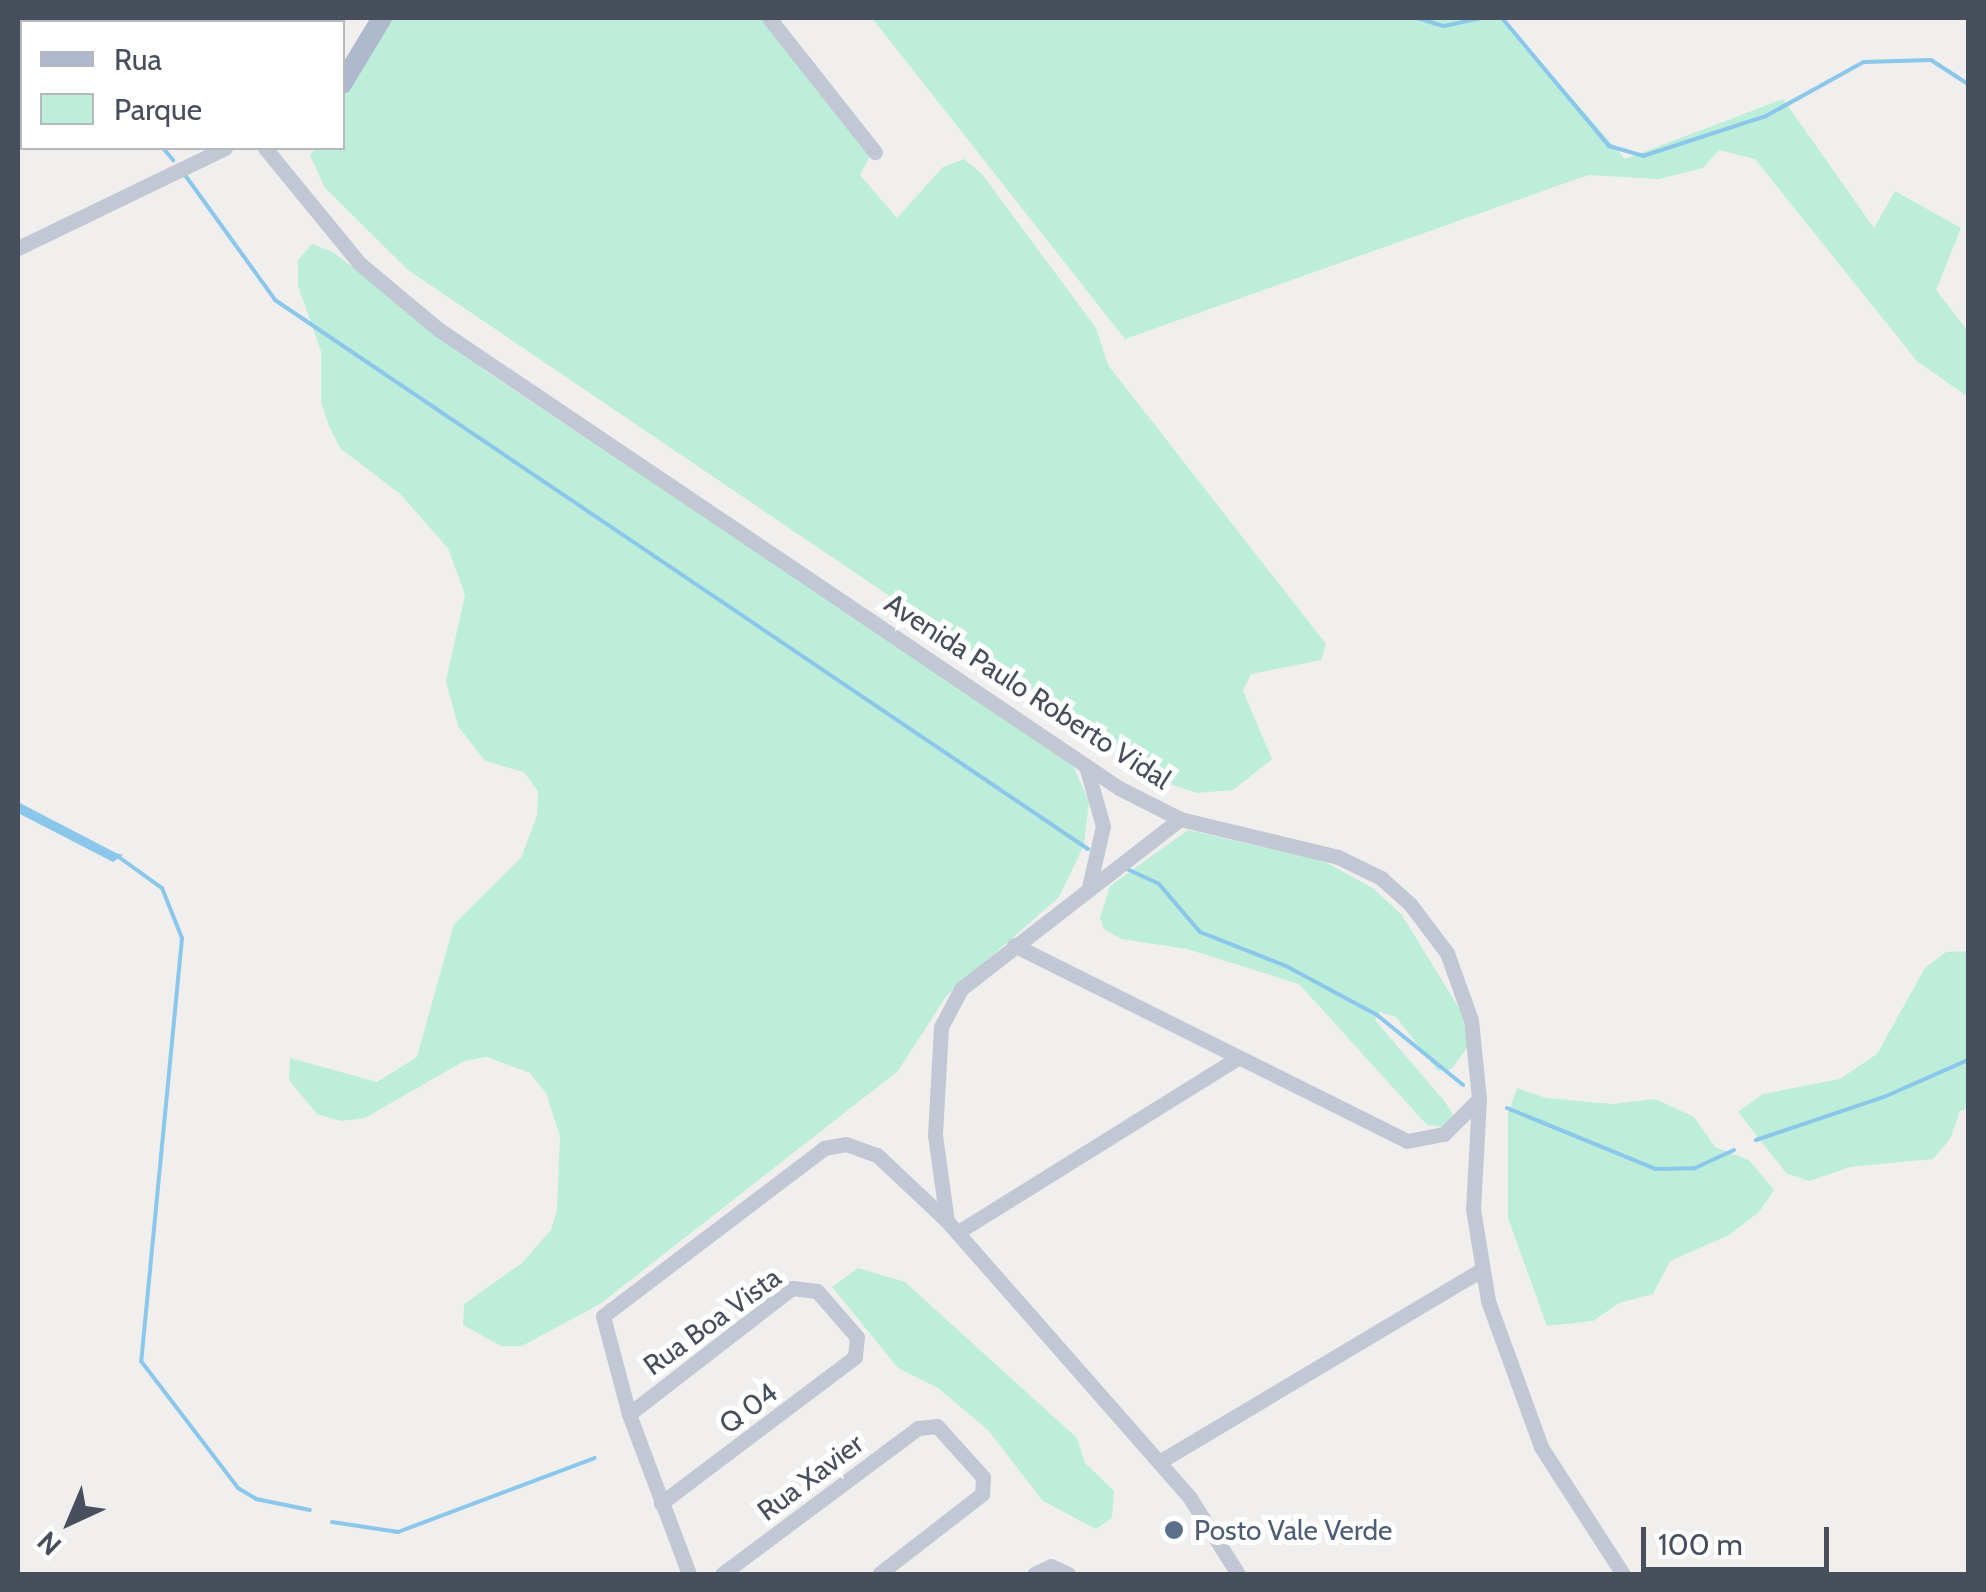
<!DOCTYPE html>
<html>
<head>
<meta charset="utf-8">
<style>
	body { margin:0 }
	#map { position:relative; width:1986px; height:1592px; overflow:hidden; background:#f1efee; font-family:Cabin,sans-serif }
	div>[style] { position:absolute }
	.green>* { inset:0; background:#bdeed9 }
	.water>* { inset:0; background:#8bc6eb }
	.stream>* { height:4px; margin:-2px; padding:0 2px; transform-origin:2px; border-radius:2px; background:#8bc6eb }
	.minor>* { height:15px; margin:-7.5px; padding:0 7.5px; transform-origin:7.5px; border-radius:7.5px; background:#c2c8d3 }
	.major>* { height:20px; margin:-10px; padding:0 10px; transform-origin:10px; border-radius:10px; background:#aeb9cd }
	.dots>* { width:28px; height:28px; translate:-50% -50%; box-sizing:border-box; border:5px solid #fff; border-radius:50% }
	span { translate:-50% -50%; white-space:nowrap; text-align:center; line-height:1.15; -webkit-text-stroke:10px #fff; paint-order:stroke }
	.street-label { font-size:28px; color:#474e5c }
	.service-label { font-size:28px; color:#4e5e75 }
	.left { translate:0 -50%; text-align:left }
	.frame { position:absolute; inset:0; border:20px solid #474e5c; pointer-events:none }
	.legend { position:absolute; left:20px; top:20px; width:325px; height:130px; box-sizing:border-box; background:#fff; border:2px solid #b5b8be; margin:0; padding:12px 18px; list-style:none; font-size:30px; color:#474e5c }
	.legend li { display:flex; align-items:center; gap:20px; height:50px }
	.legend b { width:50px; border:2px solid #b5b8be }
	.north { position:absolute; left:20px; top:1472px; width:100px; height:100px; -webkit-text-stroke:8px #fff; paint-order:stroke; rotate:224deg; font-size:28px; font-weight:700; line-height:40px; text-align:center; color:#474e5c }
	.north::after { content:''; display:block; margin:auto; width:35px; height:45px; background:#474e5c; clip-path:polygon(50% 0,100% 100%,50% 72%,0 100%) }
	.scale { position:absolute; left:1641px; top:1527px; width:188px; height:45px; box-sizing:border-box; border:5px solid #474e5c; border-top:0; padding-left:12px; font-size:30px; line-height:35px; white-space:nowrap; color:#474e5c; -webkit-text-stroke:8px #fff; paint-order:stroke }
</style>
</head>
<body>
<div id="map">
	<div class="green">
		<i style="clip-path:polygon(390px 18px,764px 18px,871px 154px,860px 175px,897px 218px,943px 167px,964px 159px,982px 174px,1096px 328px,1108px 365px,1326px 644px,1321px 660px,1251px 674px,1243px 691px,1272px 759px,1233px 790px,1197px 793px,1164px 782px,408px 270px,325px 188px,310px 155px,316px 148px,342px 148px,343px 99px)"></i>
		<i style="clip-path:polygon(872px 18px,1502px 18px,1625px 159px,1783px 99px,1874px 228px,1895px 191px,1961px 228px,1936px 290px,1968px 331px,1968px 397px,1917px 361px,1755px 159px,1719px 150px,1703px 168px,1659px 179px,1588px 175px,1125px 339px)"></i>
		<i style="clip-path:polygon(312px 244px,333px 252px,487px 372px,1072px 763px,1089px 802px,1084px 845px,1059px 897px,947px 995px,898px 1071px,600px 1304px,522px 1346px,501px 1346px,463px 1325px,464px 1304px,522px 1263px,551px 1230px,557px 1210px,560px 1136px,546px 1093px,530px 1073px,487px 1057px,464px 1061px,365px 1118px,341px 1121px,317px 1114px,289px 1080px,290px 1058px,377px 1082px,417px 1057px,454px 924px,521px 858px,537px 816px,538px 791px,524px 772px,485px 761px,458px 726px,446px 681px,465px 595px,448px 548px,400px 494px,340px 448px,329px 426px,321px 402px,321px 351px,298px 286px,298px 260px)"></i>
		<i style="clip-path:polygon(1188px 830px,1324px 861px,1374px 889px,1402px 915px,1462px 1013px,1468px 1047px,1451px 1069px,1438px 1071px,1396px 1017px,1380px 1012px,1375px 1020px,1446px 1103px,1453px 1115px,1443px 1127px,1427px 1125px,1299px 984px,1187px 949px,1121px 939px,1104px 929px,1100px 918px,1110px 886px)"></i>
		<i style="clip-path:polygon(1968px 951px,1968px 1108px,1960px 1111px,1950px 1139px,1933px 1159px,1850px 1167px,1810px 1181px,1787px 1174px,1738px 1112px,1763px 1094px,1840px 1079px,1877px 1054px,1925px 968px,1946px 952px)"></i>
		<i style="clip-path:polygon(1517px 1088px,1546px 1098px,1613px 1104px,1655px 1099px,1694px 1117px,1715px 1147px,1749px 1160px,1774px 1190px,1759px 1212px,1729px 1235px,1670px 1261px,1653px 1294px,1619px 1303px,1593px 1321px,1547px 1326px,1508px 1218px,1508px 1114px)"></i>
		<i style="clip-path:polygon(858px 1268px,905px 1282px,1077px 1438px,1085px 1463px,1114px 1491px,1112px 1518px,1096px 1529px,1043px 1501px,988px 1430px,938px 1388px,898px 1368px,832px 1287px)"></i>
	</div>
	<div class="water">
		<i style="clip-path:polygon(18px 802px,116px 853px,123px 855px,113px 862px,18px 813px)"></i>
	</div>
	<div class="stream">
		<i style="left:1417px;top:18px;width:28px;rotate:17deg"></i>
		<i style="left:1444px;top:26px;width:39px;rotate:-12deg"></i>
		<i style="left:1502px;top:18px;width:167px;rotate:50.1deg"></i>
		<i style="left:1609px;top:146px;width:35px;rotate:16deg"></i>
		<i style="left:1643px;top:156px;width:129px;rotate:-18deg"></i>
		<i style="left:1766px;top:116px;width:112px;rotate:-28.9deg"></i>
		<i style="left:1864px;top:62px;width:67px;rotate:-1.7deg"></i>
		<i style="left:1931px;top:60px;width:44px;rotate:33deg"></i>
		<i style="left:18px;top:101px;width:6px;rotate:45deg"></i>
		<i style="left:115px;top:148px;width:17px"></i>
		<i style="left:163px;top:148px;width:16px;rotate:50deg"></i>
		<i style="left:185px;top:175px;width:154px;rotate:54.2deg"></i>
		<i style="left:275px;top:300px;width:981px;rotate:34.03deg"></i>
		<i style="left:116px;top:855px;width:57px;rotate:35.7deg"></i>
		<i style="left:162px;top:888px;width:54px;rotate:68.2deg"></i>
		<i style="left:182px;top:938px;width:425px;rotate:95.5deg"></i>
		<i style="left:141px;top:1361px;width:160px;rotate:52.6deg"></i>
		<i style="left:238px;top:1488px;width:21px;rotate:31deg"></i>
		<i style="left:256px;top:1499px;width:55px;rotate:11.5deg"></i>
		<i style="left:1127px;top:869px;width:35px;rotate:25deg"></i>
		<i style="left:1159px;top:884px;width:63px;rotate:49.5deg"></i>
		<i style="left:1200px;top:932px;width:92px;rotate:21.6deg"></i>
		<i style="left:1286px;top:966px;width:103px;rotate:28.3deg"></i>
		<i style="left:1377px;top:1015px;width:111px;rotate:39.1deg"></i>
		<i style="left:1507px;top:1108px;width:161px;rotate:22.3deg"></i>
		<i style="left:1656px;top:1169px;width:39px;rotate:-1deg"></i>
		<i style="left:1695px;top:1168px;width:43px;rotate:-24.8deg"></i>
		<i style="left:1756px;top:1140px;width:135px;rotate:-18.6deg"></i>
		<i style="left:1884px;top:1097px;width:92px;rotate:-23.8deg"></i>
		<i style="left:332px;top:1522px;width:67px;rotate:8.6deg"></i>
		<i style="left:398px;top:1532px;width:210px;rotate:-20.6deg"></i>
	</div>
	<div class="minor">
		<i style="left:769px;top:18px;width:171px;rotate:51.7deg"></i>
		<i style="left:265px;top:148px;width:149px;rotate:50.7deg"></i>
		<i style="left:359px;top:263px;width:103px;rotate:39.9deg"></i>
		<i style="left:438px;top:329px;width:821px;rotate:33.98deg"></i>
		<i style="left:1119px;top:788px;width:68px;rotate:26.9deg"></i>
		<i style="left:1180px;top:819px;width:163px;rotate:13.5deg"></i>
		<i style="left:1338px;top:857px;width:48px;rotate:26deg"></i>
		<i style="left:1381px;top:878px;width:39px;rotate:42deg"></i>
		<i style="left:1410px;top:904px;width:61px;rotate:52.9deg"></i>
		<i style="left:1447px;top:953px;width:71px;rotate:70.3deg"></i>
		<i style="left:1471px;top:1020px;width:79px;rotate:84.2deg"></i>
		<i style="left:1479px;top:1099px;width:110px;rotate:93.1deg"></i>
		<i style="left:1473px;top:1209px;width:93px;rotate:80.7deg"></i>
		<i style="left:1488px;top:1301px;width:155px;rotate:70deg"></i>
		<i style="left:1541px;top:1447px;width:151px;rotate:57.2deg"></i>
		<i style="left:18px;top:248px;width:230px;rotate:-25.8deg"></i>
		<i style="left:1086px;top:766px;width:62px;rotate:74.2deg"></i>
		<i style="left:1103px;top:826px;width:63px;rotate:102.9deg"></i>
		<i style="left:1180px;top:819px;width:277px;rotate:142.2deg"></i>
		<i style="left:961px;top:989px;width:43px;rotate:117.8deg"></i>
		<i style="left:941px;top:1027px;width:108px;rotate:93.2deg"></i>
		<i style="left:935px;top:1135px;width:87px;rotate:82.1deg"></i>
		<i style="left:947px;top:1221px;width:368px;rotate:48.7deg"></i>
		<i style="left:1190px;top:1498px;width:90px;rotate:57.7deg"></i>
		<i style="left:1014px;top:945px;width:439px;rotate:26.5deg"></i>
		<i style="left:1407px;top:1141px;width:38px;rotate:-11deg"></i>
		<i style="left:1444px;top:1134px;width:49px;rotate:-45deg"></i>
		<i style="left:958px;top:1232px;width:330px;rotate:-31.9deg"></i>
		<i style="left:629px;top:1414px;width:206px;rotate:-37.7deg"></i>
		<i style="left:792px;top:1288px;width:25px;rotate:7deg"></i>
		<i style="left:817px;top:1291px;width:61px;rotate:49deg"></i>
		<i style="left:857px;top:1337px;width:20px;rotate:96deg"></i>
		<i style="left:855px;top:1357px;width:243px;rotate:143deg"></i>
		<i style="left:1159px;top:1462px;width:375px;rotate:-30.8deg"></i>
		<i style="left:689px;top:1574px;width:171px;rotate:-110.6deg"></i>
		<i style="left:629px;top:1414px;width:101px;rotate:-104.9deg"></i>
		<i style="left:603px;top:1316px;width:278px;rotate:-37.2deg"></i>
		<i style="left:824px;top:1148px;width:22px;rotate:-10deg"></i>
		<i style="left:846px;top:1144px;width:33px;rotate:20deg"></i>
		<i style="left:877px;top:1155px;width:96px;rotate:43.3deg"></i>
		<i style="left:722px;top:1574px;width:244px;rotate:-36.7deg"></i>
		<i style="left:918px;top:1428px;width:19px;rotate:-6deg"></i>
		<i style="left:937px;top:1426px;width:69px;rotate:48deg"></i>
		<i style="left:983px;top:1477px;width:17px;rotate:93deg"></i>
		<i style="left:982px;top:1494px;width:130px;rotate:142.2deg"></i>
		<i style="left:1034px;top:1574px;width:19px;rotate:-25deg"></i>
		<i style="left:1051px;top:1566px;width:19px;rotate:25deg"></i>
	</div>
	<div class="major">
		<i style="left:29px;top:18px;width:6px;rotate:39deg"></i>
		<i style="left:342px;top:84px;width:77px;rotate:-58.8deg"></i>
	</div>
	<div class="dots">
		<i style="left:1174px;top:1530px;background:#5c6f8a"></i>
	</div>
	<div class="street-label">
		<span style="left:1028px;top:691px;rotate:33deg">Avenida Paulo Roberto Vidal</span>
		<span style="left:712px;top:1321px;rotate:-36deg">Rua Boa Vista</span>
		<span style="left:748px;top:1408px;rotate:-37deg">Q 04</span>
		<span style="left:810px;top:1477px;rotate:-37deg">Rua Xavier</span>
	</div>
	<div class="service-label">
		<span class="left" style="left:1194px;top:1530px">Posto Vale Verde</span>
	</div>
	<div class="frame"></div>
	<ul class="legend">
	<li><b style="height:12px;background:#aeb9cd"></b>Rua</li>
	<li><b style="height:28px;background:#bdeed9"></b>Parque</li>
	</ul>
	<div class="north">N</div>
	<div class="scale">100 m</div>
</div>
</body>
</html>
